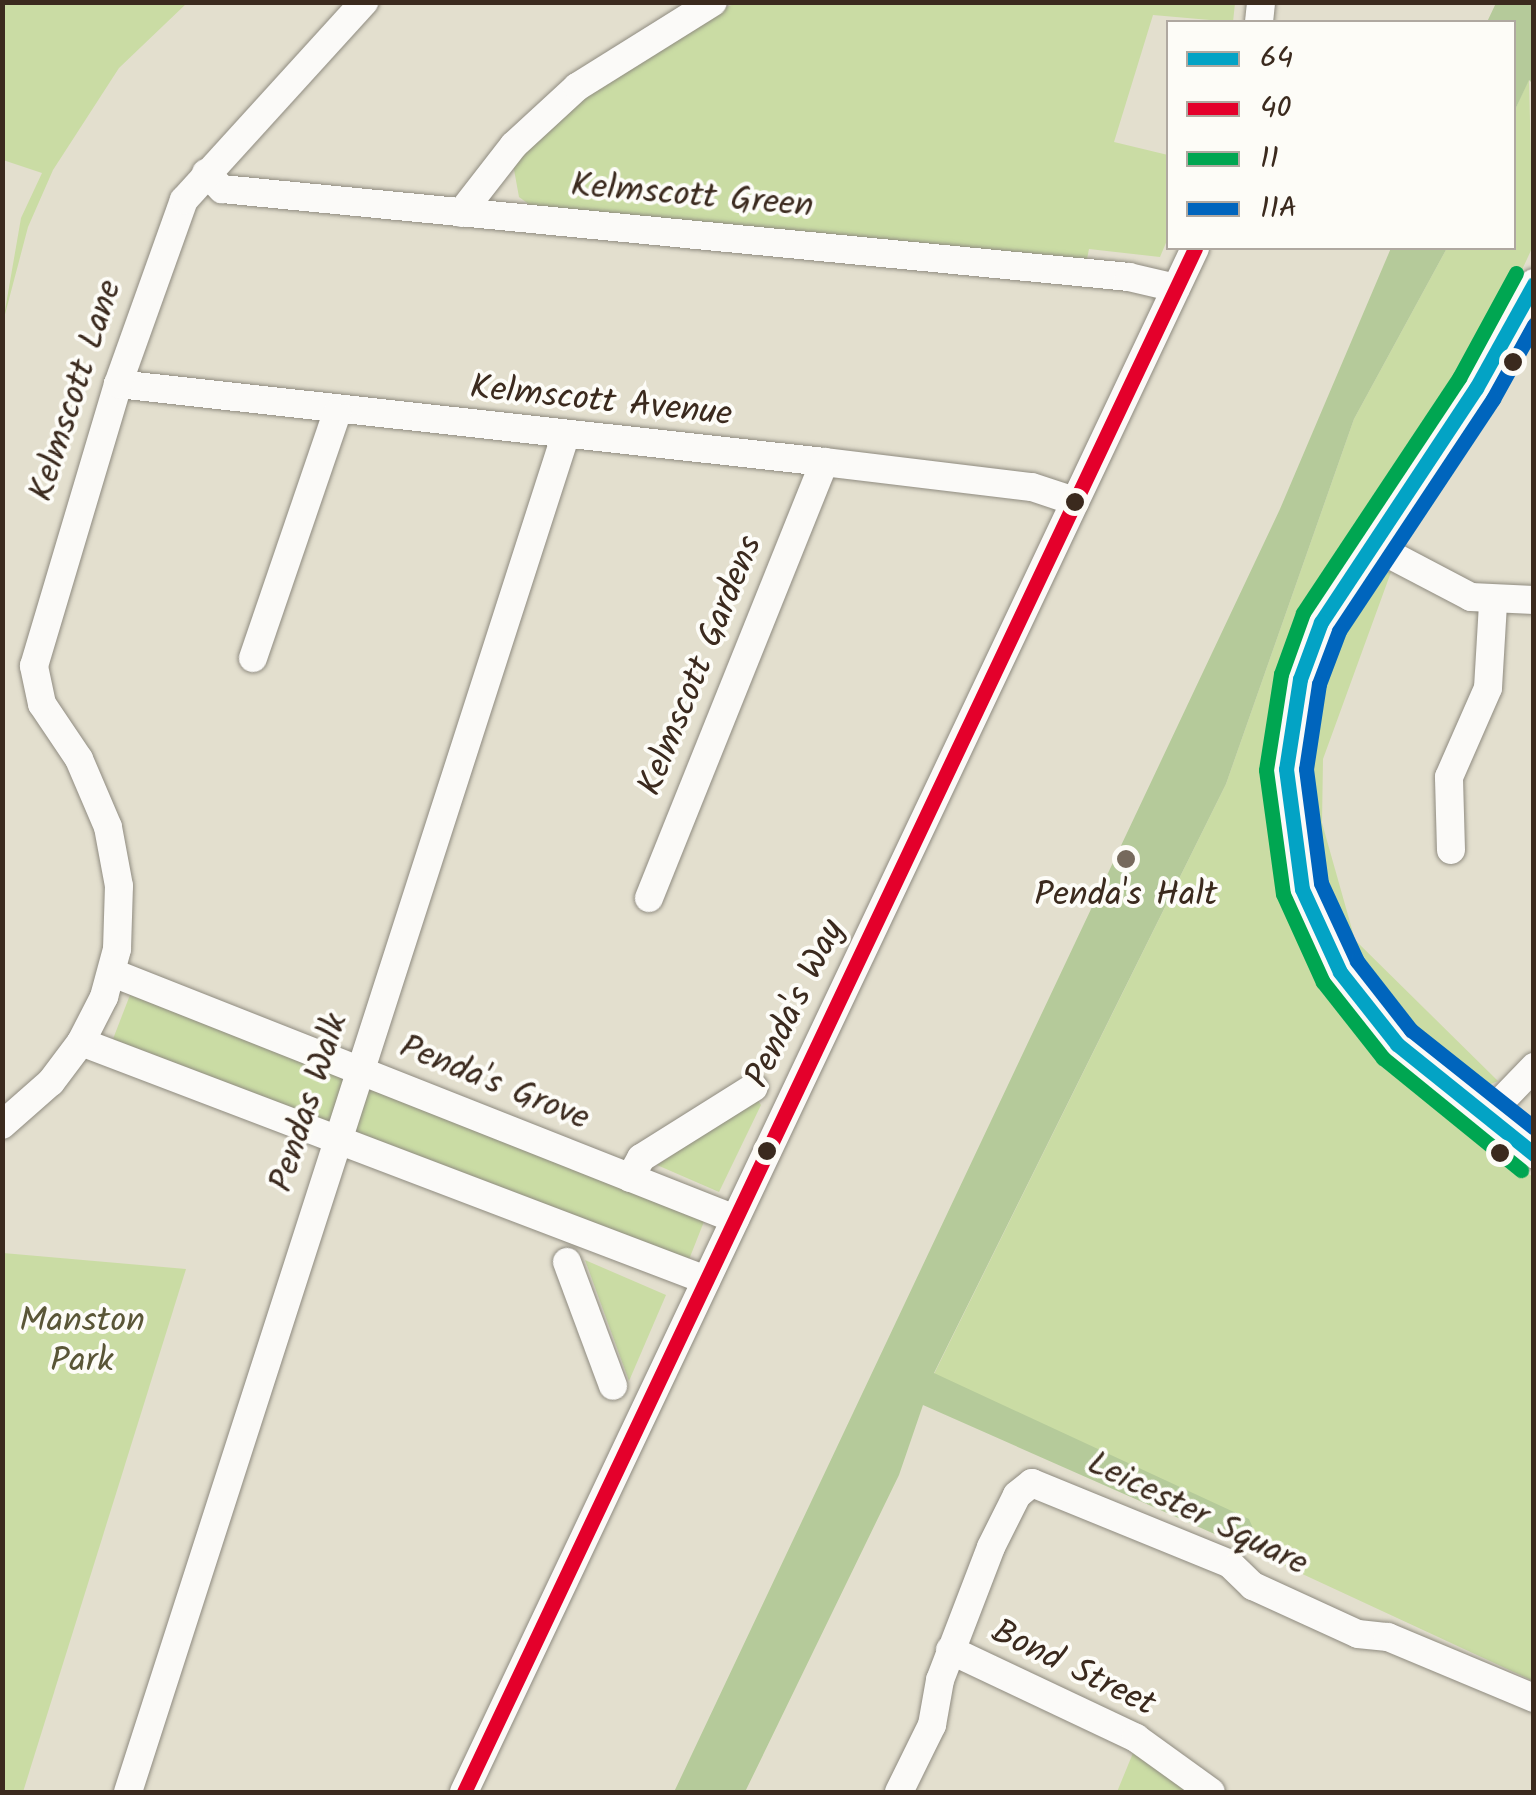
<!DOCTYPE html>
<html>
<head>
<meta charset="utf-8">
<style>
	body { margin:0 }
	#map { position:relative; width:1536px; height:1795px; overflow:hidden; background:#e3dfce; font-family:Kalam,sans-serif }
	div>[style] { position:absolute }
	.green>* { inset:0; background:#cadca4 }
	.forest>* { inset:0; background:#b5ca9a }
	.roads { filter:drop-shadow(0 0 2px #8f8b80) drop-shadow(0 0 2px #8f8b80) }
	.minor>* { height:28px; margin:-14px; padding:0 14px; transform-origin:14px; border-radius:14px; background:#fbfaf8 }
	.bus-1>* { height:15px; margin:-7.5px; padding:0 7.5px; transform-origin:7.5px; border-radius:7.5px; background:#03a3c5 }
	.bus-2>* { height:15px; margin:-7.5px; padding:0 7.5px; transform-origin:7.5px; border-radius:7.5px; background:#e4002b }
	.bus-3>* { height:15px; margin:-7.5px; padding:0 7.5px; transform-origin:7.5px; border-radius:7.5px; background:#00a651 }
	.bus-4>* { height:15px; margin:-7.5px; padding:0 7.5px; transform-origin:7.5px; border-radius:7.5px; background:#0065bd }
	.dots>* { width:28px; height:28px; translate:-50% -50%; box-sizing:border-box; border:5px solid #fdfcf7; border-radius:50% }
	span { translate:-50% -50%; white-space:nowrap; text-align:center; line-height:1.15; -webkit-text-stroke:8px #fdfcf7; paint-order:stroke }
	.street-label { font-size:35px; color:#3b2a1e }
	.poi-label { font-size:35px; color:#3b2a1e }
	.park-label { font-size:35px; color:#5a5637 }
	.frame { position:absolute; inset:0; border:5px solid #3b2a1e; pointer-events:none }
	.legend { position:absolute; left:1166px; top:20px; width:350px; height:230px; box-sizing:border-box; background:#fdfcf7; border:2px solid #afa8a0; margin:0; padding:12px 18px; list-style:none; font-size:30px; color:#3b2a1e }
	.legend li { display:flex; align-items:center; gap:20px; height:50px }
	.legend b { width:50px; border:2px solid #afa8a0 }
</style>
</head>
<body>
<div id="map">
	<div class="green">
		<i style="clip-path:polygon(2px 3px,187px 3px,119px 68px,53px 170px,28px 227px,3px 322px,21px 218px,42px 173px,3px 160px)"></i>
		<i style="clip-path:polygon(737px 3px,1235px 3px,1233px 22px,1153px 15px,1114px 142px,1168px 155px,1168px 238px,1160px 257px,1089px 249px,1087px 259px,530px 205px,519px 197px,513px 164px,585px 96px,705px 15px)"></i>
		<i style="clip-path:polygon(1529px 79px,1533px 246px,1498px 322px,1313px 600px,1276px 711px,1265px 799px,1289px 916px,1351px 1025px,1440px 1112px,1533px 1177px,1533px 1681px,1244px 1547px,1251px 1542px,934px 1374px,1226px 784px,1354px 419px,1447px 248px,1514px 248px,1514px 112px)"></i>
		<i style="clip-path:polygon(1381px 571px,1391px 572px,1323px 759px,1322px 823px,1355px 940px,1498px 1081px,1486px 1086px,1463px 1083px,1404px 1028px,1363px 979px,1332px 924px,1306px 844px,1302px 785px,1312px 696px,1358px 588px)"></i>
		<i style="clip-path:polygon(130px 995px,705px 1219px,688px 1262px,113px 1039px)"></i>
		<i style="clip-path:polygon(757px 1099px,761px 1105px,719px 1192px,657px 1165px)"></i>
		<i style="clip-path:polygon(3px 1253px,186px 1269px,23px 1792px,2px 1792px)"></i>
		<i style="clip-path:polygon(585px 1260px,666px 1295px,629px 1381px)"></i>
		<i style="clip-path:polygon(1133px 1753px,1150px 1759px,1194px 1792px,1117px 1792px)"></i>
	</div>
	<div class="forest">
		<i style="clip-path:polygon(1496px 3px,1533px 3px,1533px 84px,1529px 80px,1514px 112px,1514px 22px,1487px 22px)"></i>
		<i style="clip-path:polygon(1391px 248px,1447px 248px,1354px 419px,1226px 784px,934px 1373px,1249px 1519px,1255px 1533px,1244px 1547px,923px 1405px,899px 1475px,745px 1792px,674px 1792px,1280px 509px)"></i>
	</div>
	<div class="roads">
		<div class="minor">
			<i style="left:1259px;top:22px;width:20px;rotate:-84deg"></i>
			<i style="left:206px;top:173px;width:23px;rotate:45deg"></i>
			<i style="left:222px;top:189px;width:911px;rotate:5.54deg"></i>
			<i style="left:1129px;top:277px;width:48px;rotate:13.2deg"></i>
			<i style="left:461px;top:213px;width:86px;rotate:-52.1deg"></i>
			<i style="left:514px;top:145px;width:86px;rotate:-42.6deg"></i>
			<i style="left:577px;top:87px;width:160px;rotate:-32deg"></i>
			<i style="left:1534px;top:283px;width:120px;rotate:118.9deg"></i>
			<i style="left:1476px;top:388px;width:281px;rotate:123.5deg"></i>
			<i style="left:1321px;top:622px;width:61px;rotate:110.2deg"></i>
			<i style="left:1300px;top:679px;width:91px;rotate:98.8deg"></i>
			<i style="left:1286px;top:769px;width:121px;rotate:82.4deg"></i>
			<i style="left:1302px;top:889px;width:91px;rotate:65.4deg"></i>
			<i style="left:1340px;top:972px;width:92px;rotate:51.6deg"></i>
			<i style="left:1397px;top:1044px;width:176px;rotate:38.8deg"></i>
			<i style="left:118px;top:384px;width:710px;rotate:6.3deg"></i>
			<i style="left:824px;top:462px;width:209px;rotate:6.9deg"></i>
			<i style="left:1032px;top:487px;width:44px;rotate:18.4deg"></i>
			<i style="left:1368px;top:543px;width:116px;rotate:27.7deg"></i>
			<i style="left:1471px;top:597px;width:63px;rotate:2.7deg"></i>
			<i style="left:253px;top:658px;width:259px;rotate:-71.1deg"></i>
			<i style="left:1451px;top:850px;width:73px;rotate:-91.6deg"></i>
			<i style="left:1449px;top:777px;width:97px;rotate:-66.3deg"></i>
			<i style="left:1488px;top:688px;width:85px;rotate:-86.6deg"></i>
			<i style="left:649px;top:898px;width:470px;rotate:-68.1deg"></i>
			<i style="left:113px;top:973px;width:669px;rotate:21.58deg"></i>
			<i style="left:81px;top:1042px;width:669px;rotate:20.85deg"></i>
			<i style="left:1485px;top:1118px;width:71px;rotate:-46.1deg"></i>
			<i style="left:2px;top:1125px;width:65px;rotate:-41.3deg"></i>
			<i style="left:51px;top:1082px;width:50px;rotate:-53.1deg"></i>
			<i style="left:81px;top:1042px;width:51px;rotate:-62.9deg"></i>
			<i style="left:104px;top:997px;width:50px;rotate:-74.8deg"></i>
			<i style="left:117px;top:949px;width:63px;rotate:-88.2deg"></i>
			<i style="left:119px;top:886px;width:60px;rotate:-100.6deg"></i>
			<i style="left:108px;top:827px;width:74px;rotate:-113.1deg"></i>
			<i style="left:79px;top:759px;width:66px;rotate:-123.9deg"></i>
			<i style="left:42px;top:704px;width:39px;rotate:-102deg"></i>
			<i style="left:34px;top:666px;width:294px;rotate:-73.4deg"></i>
			<i style="left:118px;top:384px;width:195px;rotate:-70.3deg"></i>
			<i style="left:184px;top:200px;width:268px;rotate:-47.7deg"></i>
			<i style="left:630px;top:1178px;width:23px;rotate:-61deg"></i>
			<i style="left:641px;top:1158px;width:133px;rotate:-32.1deg"></i>
			<i style="left:567px;top:1262px;width:132px;rotate:69.6deg"></i>
			<i style="left:950px;top:1650px;width:206px;rotate:25.3deg"></i>
			<i style="left:1136px;top:1738px;width:92px;rotate:35.8deg"></i>
			<i style="left:128px;top:1792px;width:1424px;rotate:-72.13deg"></i>
			<i style="left:464px;top:1792px;width:1708px;rotate:-64.66deg"></i>
			<i style="left:899px;top:1792px;width:75px;rotate:-63.8deg"></i>
			<i style="left:932px;top:1725px;width:46px;rotate:-79.9deg"></i>
			<i style="left:940px;top:1680px;width:142px;rotate:-69deg"></i>
			<i style="left:991px;top:1547px;width:58px;rotate:-63.4deg"></i>
			<i style="left:1017px;top:1495px;width:19px;rotate:-39deg"></i>
			<i style="left:1032px;top:1483px;width:214px;rotate:22.2deg"></i>
			<i style="left:1230px;top:1564px;width:32px;rotate:44deg"></i>
			<i style="left:1253px;top:1586px;width:115px;rotate:24.6deg"></i>
			<i style="left:1358px;top:1634px;width:30px;rotate:6deg"></i>
			<i style="left:1388px;top:1637px;width:158px;rotate:22.7deg"></i>
		</div>
	</div>
	<div class="bus-1">
		<i style="left:1534px;top:284px;width:119px;rotate:119.1deg"></i>
		<i style="left:1476px;top:388px;width:281px;rotate:123.5deg"></i>
		<i style="left:1321px;top:622px;width:61px;rotate:110.2deg"></i>
		<i style="left:1300px;top:679px;width:91px;rotate:98.8deg"></i>
		<i style="left:1286px;top:769px;width:121px;rotate:82.4deg"></i>
		<i style="left:1302px;top:889px;width:91px;rotate:65.4deg"></i>
		<i style="left:1340px;top:972px;width:92px;rotate:51.6deg"></i>
		<i style="left:1397px;top:1044px;width:176px;rotate:38.8deg"></i>
	</div>
	<div class="bus-2">
		<i style="left:464px;top:1792px;width:1708px;rotate:-64.66deg"></i>
	</div>
	<div class="bus-3">
		<i style="left:1516px;top:273px;width:119px;rotate:118.5deg"></i>
		<i style="left:1459px;top:378px;width:282px;rotate:123.6deg"></i>
		<i style="left:1303px;top:613px;width:65px;rotate:109.8deg"></i>
		<i style="left:1281px;top:674px;width:97px;rotate:98.9deg"></i>
		<i style="left:1266px;top:770px;width:125px;rotate:82.2deg"></i>
		<i style="left:1283px;top:894px;width:97px;rotate:65.6deg"></i>
		<i style="left:1323px;top:982px;width:97px;rotate:51.7deg"></i>
		<i style="left:1383px;top:1058px;width:178px;rotate:39.1deg"></i>
	</div>
	<div class="bus-4">
		<i style="left:1534px;top:325px;width:85px;rotate:119deg"></i>
		<i style="left:1493px;top:399px;width:278px;rotate:123.6deg"></i>
		<i style="left:1339px;top:631px;width:57px;rotate:110.7deg"></i>
		<i style="left:1319px;top:684px;width:86px;rotate:98.7deg"></i>
		<i style="left:1306px;top:769px;width:115px;rotate:82.5deg"></i>
		<i style="left:1321px;top:883px;width:86px;rotate:65.2deg"></i>
		<i style="left:1357px;top:961px;width:88px;rotate:52deg"></i>
		<i style="left:1411px;top:1030px;width:157px;rotate:38.5deg"></i>
	</div>
	<div class="dots">
		<i style="left:1513px;top:362px;background:#3b2a1e"></i>
		<i style="left:1075px;top:502px;background:#3b2a1e"></i>
		<i style="left:1126px;top:859px;background:#76695c"></i>
		<i style="left:767px;top:1151px;background:#3b2a1e"></i>
		<i style="left:1500px;top:1153px;background:#3b2a1e"></i>
	</div>
	<div class="street-label">
		<span style="left:692px;top:197px;rotate:5deg">Kelmscott Green</span>
		<span style="left:77px;top:391px;rotate:-72deg">Kelmscott Lane</span>
		<span style="left:601px;top:402px;rotate:6deg">Kelmscott Avenue</span>
		<span style="left:701px;top:666px;rotate:-68deg">Kelmscott Gardens</span>
		<span style="left:796px;top:1004px;rotate:-64deg">Penda's Way</span>
		<span style="left:494px;top:1084px;rotate:22deg">Penda's Grove</span>
		<span style="left:310px;top:1103px;rotate:-72deg">Pendas Walk</span>
		<span style="left:1197px;top:1515px;rotate:26deg">Leicester Square</span>
		<span style="left:1073px;top:1669px;rotate:26deg">Bond Street</span>
	</div>
	<div class="poi-label">
		<span style="left:1126px;top:896px">Penda's Halt</span>
	</div>
	<div class="park-label">
		<span style="left:82px;top:1342px">Manston<br>Park</span>
	</div>
	<div class="frame"></div>
	<ul class="legend">
	<li><b style="height:12px;background:#03a3c5"></b>64</li>
	<li><b style="height:12px;background:#e4002b"></b>40</li>
	<li><b style="height:12px;background:#00a651"></b>11</li>
	<li><b style="height:12px;background:#0065bd"></b>11A</li>
	</ul>
</div>
</body>
</html>
